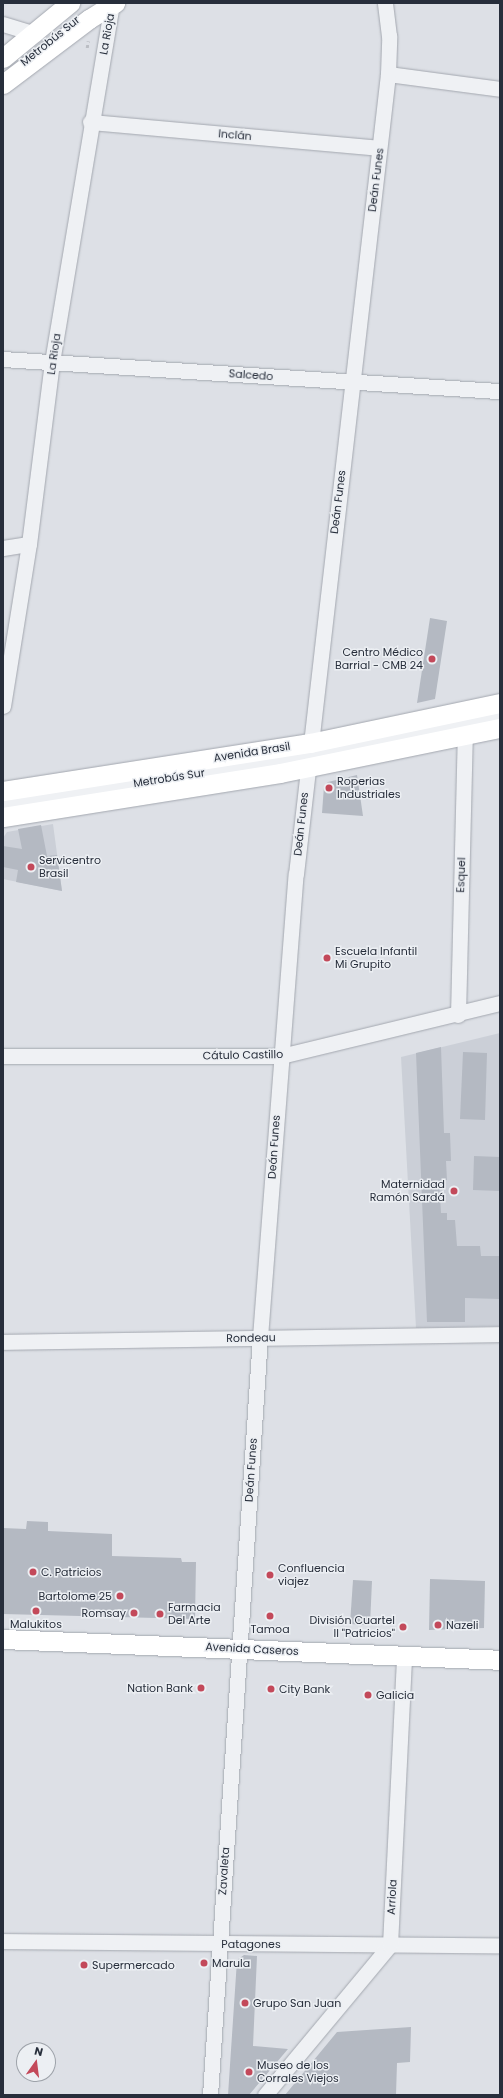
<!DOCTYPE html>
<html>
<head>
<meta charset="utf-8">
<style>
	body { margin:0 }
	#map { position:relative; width:503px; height:2098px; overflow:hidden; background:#dde0e6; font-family:Poppins,sans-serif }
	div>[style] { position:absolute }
	.built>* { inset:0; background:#cbcfd7 }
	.building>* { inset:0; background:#b4b9c2 }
	.path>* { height:2.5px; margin-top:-1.25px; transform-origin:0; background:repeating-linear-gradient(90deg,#bbbec4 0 3px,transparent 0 6px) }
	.roads { filter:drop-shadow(0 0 1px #a3a7af) drop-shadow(0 0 1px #a3a7af) }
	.minor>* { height:15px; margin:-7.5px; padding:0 7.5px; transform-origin:7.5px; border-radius:7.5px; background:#eff1f4 }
	.major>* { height:19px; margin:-9.5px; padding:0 9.5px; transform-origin:9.5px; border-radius:9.5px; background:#fff }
	.dots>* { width:11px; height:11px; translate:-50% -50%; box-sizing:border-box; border:2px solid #eceff3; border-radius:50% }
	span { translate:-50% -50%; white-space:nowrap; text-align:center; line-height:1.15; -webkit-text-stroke:3px #eceff3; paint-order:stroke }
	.street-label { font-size:11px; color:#272e3b }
	.poi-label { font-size:11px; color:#272e3b }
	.right { translate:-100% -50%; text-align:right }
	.left { translate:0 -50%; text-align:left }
	.frame { position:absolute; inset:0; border:4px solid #272e3b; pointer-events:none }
	.north { position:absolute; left:16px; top:2042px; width:40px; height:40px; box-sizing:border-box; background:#eceff3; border:1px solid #9da2a9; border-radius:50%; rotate:14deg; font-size:11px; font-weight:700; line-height:16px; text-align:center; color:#272e3b }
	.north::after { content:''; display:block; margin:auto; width:14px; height:18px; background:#c3495a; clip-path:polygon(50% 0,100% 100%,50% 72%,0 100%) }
</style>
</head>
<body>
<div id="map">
	<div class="built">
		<i style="clip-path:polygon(53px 824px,62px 891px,3px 879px,3px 838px,7px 832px)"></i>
		<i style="clip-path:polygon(500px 1033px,500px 1326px,416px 1328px,401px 1057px)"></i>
	</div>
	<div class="building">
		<i style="clip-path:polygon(430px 618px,447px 621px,435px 699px,417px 703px)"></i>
		<i style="clip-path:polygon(357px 775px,363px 816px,322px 813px,324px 786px,328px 782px)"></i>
		<i style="clip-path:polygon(41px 825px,47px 856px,57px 855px,62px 891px,16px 882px,18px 870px,3px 867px,3px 846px,22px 849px,18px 829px)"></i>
		<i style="clip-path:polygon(441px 1047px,444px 1133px,450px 1133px,451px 1161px,446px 1161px,447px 1180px,439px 1181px,441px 1213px,447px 1213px,447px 1220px,455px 1220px,457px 1246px,480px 1246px,481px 1256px,500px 1256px,500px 1299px,465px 1298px,465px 1322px,427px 1322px,416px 1053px)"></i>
		<i style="clip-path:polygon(463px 1052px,487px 1053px,485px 1120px,460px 1119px)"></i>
		<i style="clip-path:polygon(474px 1156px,500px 1157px,500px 1191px,473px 1190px)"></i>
		<i style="clip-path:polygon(27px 1521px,48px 1522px,48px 1531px,112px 1534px,112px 1556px,181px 1558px,182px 1562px,196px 1562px,195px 1619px,3px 1614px,3px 1528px,26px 1529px)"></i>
		<i style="clip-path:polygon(430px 1579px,485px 1581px,484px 1628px,429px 1630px)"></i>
		<i style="clip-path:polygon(353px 1580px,372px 1581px,370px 1625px,350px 1624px)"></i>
		<i style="clip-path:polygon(244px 1955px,257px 1956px,253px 2046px,288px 2049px,249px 2095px,228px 2095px,237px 1960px)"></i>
		<i style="clip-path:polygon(411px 2027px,410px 2062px,397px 2063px,396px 2095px,285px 2095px,337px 2032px)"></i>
	</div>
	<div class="path">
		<i style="left:87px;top:48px;width:7px;rotate:-82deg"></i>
	</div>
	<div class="roads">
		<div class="minor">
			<i style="left:3px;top:24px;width:34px;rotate:17deg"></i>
			<i style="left:388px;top:74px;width:113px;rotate:7.6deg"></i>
			<i style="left:90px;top:122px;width:290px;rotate:5.1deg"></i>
			<i style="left:3px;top:359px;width:498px;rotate:3.7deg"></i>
			<i style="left:3px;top:548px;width:26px;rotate:-9deg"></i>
			<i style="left:3px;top:706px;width:164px;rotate:-80.9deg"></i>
			<i style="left:29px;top:544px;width:183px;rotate:-82.8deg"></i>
			<i style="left:52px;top:362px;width:364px;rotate:-80.5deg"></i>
			<i style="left:3px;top:804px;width:310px;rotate:-9.1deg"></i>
			<i style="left:309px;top:755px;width:195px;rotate:-12.1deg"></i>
			<i style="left:458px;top:1015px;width:279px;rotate:-88.6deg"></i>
			<i style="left:3px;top:1056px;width:278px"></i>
			<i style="left:281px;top:1056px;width:225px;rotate:-13.6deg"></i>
			<i style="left:3px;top:1342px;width:497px;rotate:-0.9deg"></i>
			<i style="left:3px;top:1941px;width:497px;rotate:0.5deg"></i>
			<i style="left:210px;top:2095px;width:760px;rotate:-86.23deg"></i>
			<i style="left:260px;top:1337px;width:464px;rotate:-85.6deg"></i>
			<i style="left:296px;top:874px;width:805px;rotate:-83.44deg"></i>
			<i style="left:388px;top:74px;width:38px;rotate:-88deg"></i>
			<i style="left:389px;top:36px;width:33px;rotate:-97deg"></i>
			<i style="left:265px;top:2095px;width:195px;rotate:-50.2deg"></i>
			<i style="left:390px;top:1945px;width:290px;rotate:-87.2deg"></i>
		</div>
		<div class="major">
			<i style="left:3px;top:58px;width:87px;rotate:-39.4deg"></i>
			<i style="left:3px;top:84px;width:108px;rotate:-37.1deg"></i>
			<i style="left:89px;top:19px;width:31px;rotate:-32deg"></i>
			<i style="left:3px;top:791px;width:311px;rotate:-8.9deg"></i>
			<i style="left:310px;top:743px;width:194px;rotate:-11.9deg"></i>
			<i style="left:3px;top:817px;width:280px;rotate:-9deg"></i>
			<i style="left:280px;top:773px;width:225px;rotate:-11.6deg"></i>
			<i style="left:3px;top:1639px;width:497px;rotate:2.4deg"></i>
		</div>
	</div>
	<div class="dots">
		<i style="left:432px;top:659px;background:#c3495a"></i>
		<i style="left:329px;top:788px;background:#c3495a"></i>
		<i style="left:31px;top:867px;background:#c3495a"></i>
		<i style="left:327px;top:958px;background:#c3495a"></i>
		<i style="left:454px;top:1191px;background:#c3495a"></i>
		<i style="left:33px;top:1572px;background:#c3495a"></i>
		<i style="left:270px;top:1575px;background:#c3495a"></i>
		<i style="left:120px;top:1596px;background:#c3495a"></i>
		<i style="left:36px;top:1611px;background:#c3495a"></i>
		<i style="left:134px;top:1613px;background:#c3495a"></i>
		<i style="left:160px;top:1614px;background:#c3495a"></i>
		<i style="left:270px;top:1616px;background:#c3495a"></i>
		<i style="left:438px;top:1625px;background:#c3495a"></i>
		<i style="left:403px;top:1627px;background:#c3495a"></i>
		<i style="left:201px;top:1688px;background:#c3495a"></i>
		<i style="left:271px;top:1689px;background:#c3495a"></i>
		<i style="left:368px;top:1695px;background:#c3495a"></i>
		<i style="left:204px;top:1963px;background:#c3495a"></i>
		<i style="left:84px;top:1965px;background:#c3495a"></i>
		<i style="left:245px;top:2003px;background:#c3495a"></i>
		<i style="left:249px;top:2072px;background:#c3495a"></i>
	</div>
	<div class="street-label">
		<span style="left:107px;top:34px;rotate:-80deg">La Rioja</span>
		<span style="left:50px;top:41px;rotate:-39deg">Metrobús Sur</span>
		<span style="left:235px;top:135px;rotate:5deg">Inclán</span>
		<span style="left:376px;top:180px;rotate:-83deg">Deán Funes</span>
		<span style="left:54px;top:354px;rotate:-82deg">La Rioja</span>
		<span style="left:251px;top:375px;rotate:4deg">Salcedo</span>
		<span style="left:338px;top:502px;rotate:-83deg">Deán Funes</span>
		<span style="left:252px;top:752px;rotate:-9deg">Avenida Brasil</span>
		<span style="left:169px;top:778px;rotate:-9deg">Metrobús Sur</span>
		<span style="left:301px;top:824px;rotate:-84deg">Deán Funes</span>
		<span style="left:461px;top:875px;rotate:-88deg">Esquel</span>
		<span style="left:243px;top:1055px;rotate:-1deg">Cátulo Castillo</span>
		<span style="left:274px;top:1147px;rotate:-86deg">Deán Funes</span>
		<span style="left:251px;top:1338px;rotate:-1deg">Rondeau</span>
		<span style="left:251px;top:1470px;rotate:-86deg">Deán Funes</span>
		<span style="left:252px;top:1649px;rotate:3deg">Avenida Caseros</span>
		<span style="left:224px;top:1871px;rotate:-86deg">Zavaleta</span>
		<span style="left:392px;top:1897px;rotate:-87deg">Arriola</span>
		<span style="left:251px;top:1944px">Patagones</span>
	</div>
	<div class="poi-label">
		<span class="right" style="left:423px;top:659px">Centro Médico<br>Barrial - CMB 24</span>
		<span class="left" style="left:337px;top:788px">Roperias<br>Industriales</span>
		<span class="left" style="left:39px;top:867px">Servicentro<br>Brasil</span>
		<span class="left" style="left:335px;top:958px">Escuela Infantil<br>Mi Grupito</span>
		<span class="right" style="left:445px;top:1191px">Maternidad<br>Ramón Sardá</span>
		<span class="left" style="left:278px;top:1575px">Confluencia<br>viajez</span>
		<span class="left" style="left:41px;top:1572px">C. Patricios</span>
		<span class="right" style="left:112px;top:1596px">Bartolome 25</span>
		<span class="left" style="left:168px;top:1614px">Farmacia<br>Del Arte</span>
		<span class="right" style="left:126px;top:1613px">Romsay</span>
		<span class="right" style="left:395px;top:1627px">División Cuartel<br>II "Patricios"</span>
		<span style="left:36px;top:1624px">Malukitos</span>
		<span class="left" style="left:446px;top:1625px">Nazeli</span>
		<span style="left:270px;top:1629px">Tamoa</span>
		<span class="right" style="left:193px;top:1688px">Nation Bank</span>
		<span class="left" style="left:279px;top:1689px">City Bank</span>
		<span class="left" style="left:376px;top:1695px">Galicia</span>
		<span class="left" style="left:212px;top:1963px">Marula</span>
		<span class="left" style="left:92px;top:1965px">Supermercado</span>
		<span class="left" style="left:253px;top:2003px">Grupo San Juan</span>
		<span class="left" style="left:257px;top:2072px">Museo de los<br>Corrales Viejos</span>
	</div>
	<div class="frame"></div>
	<div class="north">N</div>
</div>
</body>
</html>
